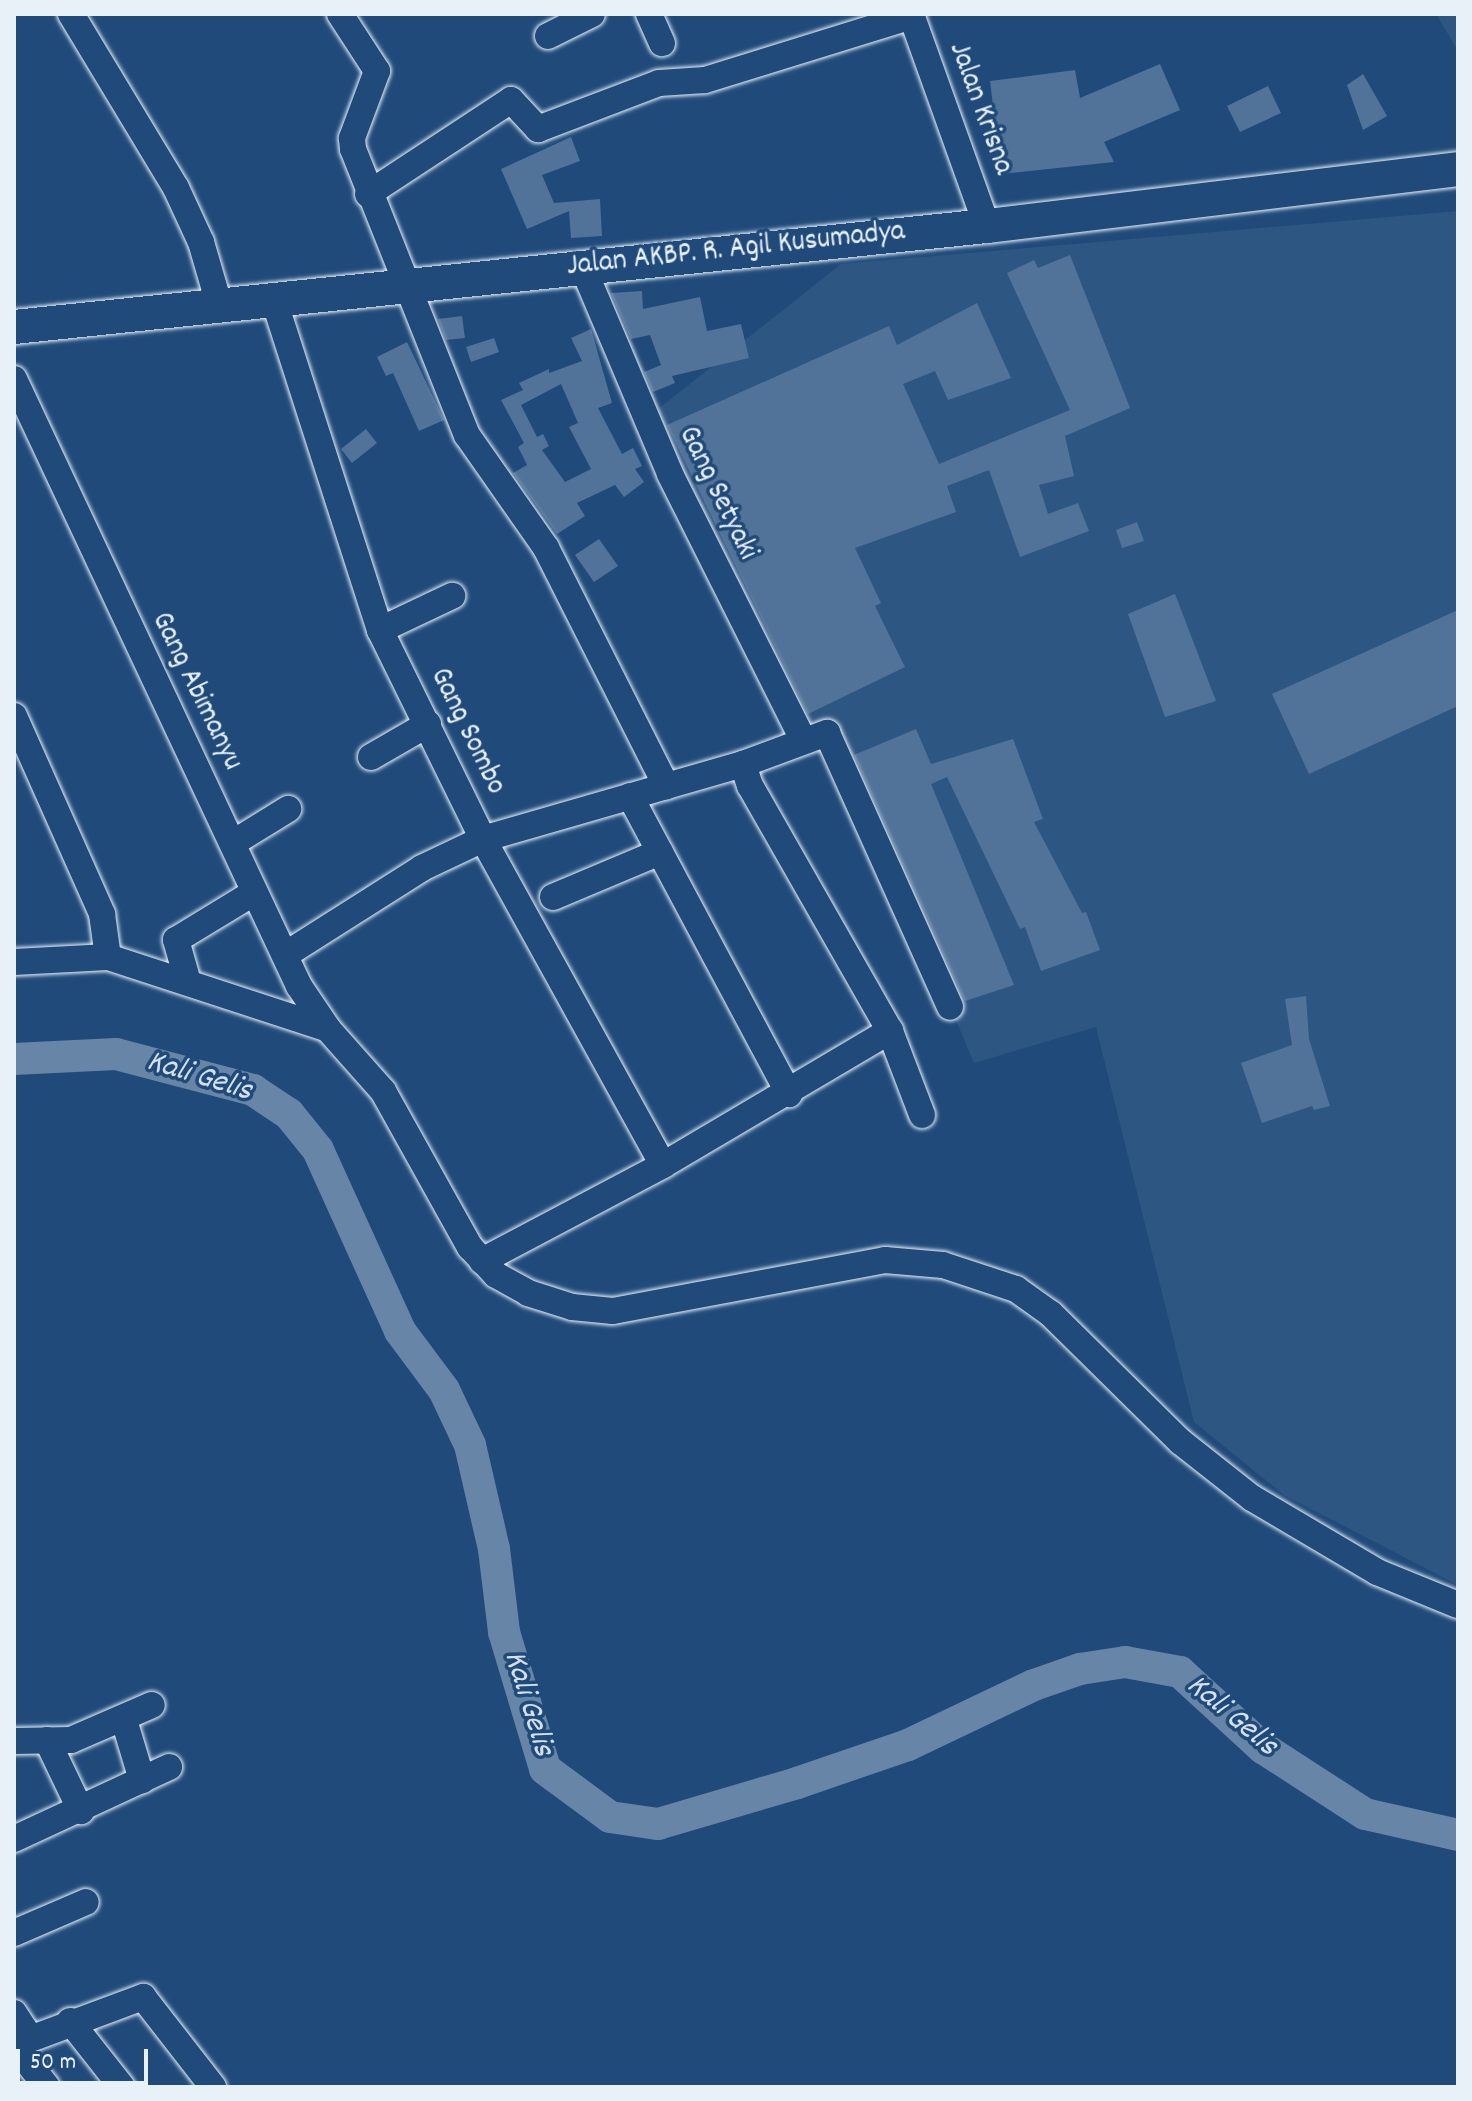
<!DOCTYPE html>
<html>
<head>
<meta charset="utf-8">
<style>
	body { margin:0 }
	#map { position:relative; width:1472px; height:2101px; overflow:hidden; background:#1f4a7a; font-family:Dekko,sans-serif }
	div>[style] { position:absolute }
	.built>* { inset:0; background:#2e5683 }
	.river>* { height:32px; margin:-16px; padding:0 16px; transform-origin:16px; border-radius:16px; background:#6685a7 }
	.building>* { inset:0; background:#517399 }
	.roads { filter:drop-shadow(0 0 2px #e8f1f8) drop-shadow(0 0 2px #e8f1f8) }
	.minor>* { height:26px; margin:-13px; padding:0 13px; transform-origin:13px; border-radius:13px; background:#1f4a7a }
	.major>* { height:34px; margin:-17px; padding:0 17px; transform-origin:17px; border-radius:17px; background:#1f4a7a }
	span { translate:-50% -50%; white-space:nowrap; text-align:center; line-height:1.15; -webkit-text-stroke:7px #1f4a7a; paint-order:stroke }
	.street-label { font-size:30px; color:#e8f1f8 }
	.water-label { font-size:32px; color:#d4e1ec; font-style:italic }
	.frame { position:absolute; inset:0; border:16px solid #e8f1f8; pointer-events:none }
	.scale { position:absolute; left:16px; top:2049px; width:132px; height:36px; box-sizing:border-box; border:4px solid #e8f1f8; border-top:0; padding-left:10px; font-size:24px; line-height:28px; white-space:nowrap; color:#e8f1f8; -webkit-text-stroke:6px #1f4a7a; paint-order:stroke }
</style>
</head>
<body>
<div id="map">
	<div class="built">
		<i style="clip-path:polygon(1436px 14px,1458px 14px,1458px 51px)"></i>
		<i style="clip-path:polygon(1458px 211px,1458px 1585px,1284px 1495px,1194px 1422px,1096px 1027px,974px 1063px,833px 730px,771px 702px,652px 414px,841px 264px)"></i>
	</div>
	<div class="river">
		<i style="left:14px;top:1059px;width:102px;rotate:-2.8deg"></i>
		<i style="left:116px;top:1054px;width:142px;rotate:14.7deg"></i>
		<i style="left:253px;top:1090px;width:43px;rotate:33.7deg"></i>
		<i style="left:289px;top:1114px;width:46px;rotate:51.1deg"></i>
		<i style="left:318px;top:1150px;width:199px;rotate:65.6deg"></i>
		<i style="left:400px;top:1331px;width:74px;rotate:53.3deg"></i>
		<i style="left:444px;top:1390px;width:61px;rotate:64.7deg"></i>
		<i style="left:470px;top:1445px;width:107px;rotate:77deg"></i>
		<i style="left:494px;top:1549px;width:84px;rotate:83.1deg"></i>
		<i style="left:504px;top:1632px;width:143px;rotate:73.3deg"></i>
		<i style="left:545px;top:1769px;width:81px;rotate:36.4deg"></i>
		<i style="left:610px;top:1817px;width:49px;rotate:8.3deg"></i>
		<i style="left:658px;top:1824px;width:145px;rotate:-16.4deg"></i>
		<i style="left:797px;top:1783px;width:117px;rotate:-18.9deg"></i>
		<i style="left:908px;top:1745px;width:140px;rotate:-25.5deg"></i>
		<i style="left:1034px;top:1685px;width:49px;rotate:-19.2deg"></i>
		<i style="left:1080px;top:1669px;width:46px;rotate:-8.8deg"></i>
		<i style="left:1125px;top:1662px;width:56px;rotate:10.3deg"></i>
		<i style="left:1180px;top:1672px;width:113px;rotate:42.5deg"></i>
		<i style="left:1263px;top:1748px;width:121px;rotate:32.9deg"></i>
		<i style="left:1365px;top:1814px;width:95px;rotate:12.7deg"></i>
	</div>
	<div class="building">
		<i style="clip-path:polygon(1160px 64px,1180px 110px,1104px 142px,1114px 162px,1001px 174px,990px 81px,1075px 70px,1080px 98px)"></i>
		<i style="clip-path:polygon(1363px 74px,1387px 116px,1363px 130px,1347px 85px)"></i>
		<i style="clip-path:polygon(1268px 86px,1281px 113px,1240px 132px,1227px 106px)"></i>
		<i style="clip-path:polygon(571px 137px,580px 161px,542px 175px,554px 203px,600px 199px,602px 236px,571px 238px,569px 211px,527px 229px,501px 169px)"></i>
		<i style="clip-path:polygon(1070px 255px,1130px 408px,1065px 436px,1074px 476px,1039px 485px,1048px 514px,1078px 503px,1089px 531px,1020px 557px,989px 470px,947px 486px,956px 512px,855px 548px,881px 603px,875px 606px,905px 667px,808px 714px,667px 425px,889px 326px,897px 345px,977px 303px,1011px 378px,948px 400px,935px 371px,903px 384px,939px 464px,1070px 410px,1007px 273px,1034px 260px,1038px 268px)"></i>
		<i style="clip-path:polygon(642px 291px,643px 309px,700px 297px,707px 331px,741px 324px,749px 358px,672px 376px,675px 383px,653px 392px,644px 372px,661px 365px,650px 335px,631px 339px,611px 293px)"></i>
		<i style="clip-path:polygon(462px 316px,465px 338px,446px 340px,438px 319px)"></i>
		<i style="clip-path:polygon(evenodd,591px 329px,612px 403px,598px 408px,622px 454px,633px 448px,642px 466px,635px 469px,644px 482px,624px 497px,615px 485px,577px 503px,585px 516px,557px 534px,513px 473px,527px 465px,518px 447px,524px 443px,501px 400px,523px 390px,519px 383px,549px 369px,549px 373px,582px 361px,571px 338px,591px 329px,561px 384px,578px 423px,569px 427px,591px 469px,565px 482px,542px 450px,549px 446px,543px 434px,537px 437px,521px 405px,561px 384px)"></i>
		<i style="clip-path:polygon(494px 338px,499px 352px,471px 362px,466px 347px)"></i>
		<i style="clip-path:polygon(407px 342px,444px 420px,419px 431px,393px 373px,386px 376px,377px 357px)"></i>
		<i style="clip-path:polygon(366px 429px,377px 443px,352px 463px,341px 449px)"></i>
		<i style="clip-path:polygon(1137px 522px,1144px 541px,1122px 548px,1116px 530px)"></i>
		<i style="clip-path:polygon(599px 539px,618px 566px,594px 582px,575px 555px)"></i>
		<i style="clip-path:polygon(1175px 594px,1216px 701px,1165px 717px,1128px 614px)"></i>
		<i style="clip-path:polygon(1458px 610px,1458px 706px,1309px 774px,1272px 694px)"></i>
		<i style="clip-path:polygon(916px 729px,931px 764px,1013px 739px,1043px 819px,1034px 822px,1082px 913px,1086px 912px,1100px 950px,1041px 971px,1025px 927px,1020px 929px,947px 777px,931px 784px,1014px 985px,965px 1001px,854px 755px)"></i>
		<i style="clip-path:polygon(1306px 996px,1309px 1039px,1330px 1106px,1314px 1110px,1312px 1106px,1262px 1123px,1241px 1063px,1292px 1045px,1285px 999px)"></i>
	</div>
	<div class="roads">
		<div class="minor">
			<i style="left:71px;top:14px;width:203px;rotate:58.9deg"></i>
			<i style="left:176px;top:188px;width:60px;rotate:65.2deg"></i>
			<i style="left:201px;top:242px;width:65px;rotate:73.8deg"></i>
			<i style="left:340px;top:14px;width:68px;rotate:57deg"></i>
			<i style="left:377px;top:71px;width:72px;rotate:110.5deg"></i>
			<i style="left:352px;top:138px;width:11px;rotate:85deg"></i>
			<i style="left:353px;top:149px;width:308px;rotate:68.3deg"></i>
			<i style="left:467px;top:435px;width:138px;rotate:55deg"></i>
			<i style="left:546px;top:548px;width:267px;rotate:63.2deg"></i>
			<i style="left:649px;top:14px;width:32px;rotate:66deg"></i>
			<i style="left:911px;top:14px;width:225px;rotate:70.3deg"></i>
			<i style="left:548px;top:36px;width:49px;rotate:-26.6deg"></i>
			<i style="left:368px;top:194px;width:171px;rotate:-33.3deg"></i>
			<i style="left:511px;top:100px;width:40px;rotate:47deg"></i>
			<i style="left:538px;top:129px;width:129px;rotate:-20.8deg"></i>
			<i style="left:659px;top:83px;width:46px;rotate:-3.7deg"></i>
			<i style="left:705px;top:80px;width:217px;rotate:-17.2deg"></i>
			<i style="left:584px;top:270px;width:221px;rotate:67.1deg"></i>
			<i style="left:670px;top:474px;width:297px;rotate:63.4deg"></i>
			<i style="left:274px;top:300px;width:347px;rotate:72.2deg"></i>
			<i style="left:380px;top:630px;width:233px;rotate:63.8deg"></i>
			<i style="left:483px;top:839px;width:372px;rotate:61.1deg"></i>
			<i style="left:14px;top:379px;width:671px;rotate:64.85deg"></i>
			<i style="left:299px;top:986px;width:52px;rotate:56deg"></i>
			<i style="left:380px;top:630px;width:80px;rotate:-25.3deg"></i>
			<i style="left:14px;top:716px;width:217px;rotate:66deg"></i>
			<i style="left:102px;top:914px;width:43px;rotate:82.1deg"></i>
			<i style="left:371px;top:757px;width:66px;rotate:-30.1deg"></i>
			<i style="left:630px;top:796px;width:338px;rotate:61.9deg"></i>
			<i style="left:233px;top:843px;width:65px;rotate:-31.7deg"></i>
			<i style="left:553px;top:897px;width:116px;rotate:-22.8deg"></i>
			<i style="left:285px;top:955px;width:162px;rotate:-32.4deg"></i>
			<i style="left:422px;top:868px;width:68px;rotate:-25.4deg"></i>
			<i style="left:483px;top:839px;width:271px;rotate:-16.1deg"></i>
			<i style="left:14px;top:962px;width:94px;rotate:-3deg"></i>
			<i style="left:108px;top:957px;width:231px;rotate:18.1deg"></i>
			<i style="left:328px;top:1029px;width:83px;rotate:48.4deg"></i>
			<i style="left:383px;top:1091px;width:179px;rotate:60.9deg"></i>
			<i style="left:470px;top:1247px;width:38px;rotate:47deg"></i>
			<i style="left:496px;top:1275px;width:37px;rotate:29deg"></i>
			<i style="left:528px;top:1293px;width:46px;rotate:17.7deg"></i>
			<i style="left:572px;top:1307px;width:41px;rotate:5.6deg"></i>
			<i style="left:613px;top:1311px;width:277px;rotate:-10.6deg"></i>
			<i style="left:885px;top:1260px;width:58px;rotate:4.9deg"></i>
			<i style="left:943px;top:1265px;width:77px;rotate:18.2deg"></i>
			<i style="left:1016px;top:1289px;width:43px;rotate:35.5deg"></i>
			<i style="left:1051px;top:1314px;width:182px;rotate:44.6deg"></i>
			<i style="left:1181px;top:1442px;width:90px;rotate:38.3deg"></i>
			<i style="left:1252px;top:1498px;width:145px;rotate:30.6deg"></i>
			<i style="left:1377px;top:1572px;width:87px;rotate:22.2deg"></i>
			<i style="left:188px;top:982px;width:44px;rotate:-105.9deg"></i>
			<i style="left:176px;top:940px;width:92px;rotate:-31.3deg"></i>
			<i style="left:890px;top:1031px;width:90px;rotate:69.1deg"></i>
			<i style="left:482px;top:1261px;width:205px;rotate:-27.9deg"></i>
			<i style="left:663px;top:1165px;width:264px;rotate:-30.6deg"></i>
			<i style="left:890px;top:1031px;width:282px;rotate:-119.7deg"></i>
			<i style="left:750px;top:786px;width:23px;rotate:-108deg"></i>
			<i style="left:743px;top:764px;width:90px;rotate:-20.3deg"></i>
			<i style="left:827px;top:733px;width:300px;rotate:65.8deg"></i>
			<i style="left:124px;top:1720px;width:63px;rotate:73.3deg"></i>
			<i style="left:47px;top:1740px;width:79px;rotate:64.4deg"></i>
			<i style="left:14px;top:1741px;width:57px;rotate:-1deg"></i>
			<i style="left:71px;top:1740px;width:88px;rotate:-23.4deg"></i>
			<i style="left:14px;top:1839px;width:171px;rotate:-24.9deg"></i>
			<i style="left:14px;top:1933px;width:78px;rotate:-23.3deg"></i>
			<i style="left:14px;top:2013px;width:30px;rotate:57deg"></i>
			<i style="left:70px;top:2021px;width:84px;rotate:51.8deg"></i>
			<i style="left:14px;top:2045px;width:138px;rotate:-20.4deg"></i>
			<i style="left:143px;top:1997px;width:114px;rotate:52.1deg"></i>
			<i style="left:14px;top:2045px;width:53px;rotate:51.8deg"></i>
		</div>
		<div class="major">
			<i style="left:14px;top:327px;width:978px;rotate:-5.93deg"></i>
			<i style="left:987px;top:226px;width:474px;rotate:-6.9deg"></i>
		</div>
	</div>
	<div class="street-label">
		<span style="left:979px;top:109px;rotate:70deg">Jalan Krisna</span>
		<span style="left:736px;top:251px;rotate:-6deg">Jalan AKBP. R. Agil Kusumadya</span>
		<span style="left:716px;top:494px;rotate:64deg">Gang Setyaki</span>
		<span style="left:195px;top:692px;rotate:64deg">Gang Abimanyu</span>
		<span style="left:466px;top:732px;rotate:64deg">Gang Sombo</span>
	</div>
	<div class="water-label">
		<span style="left:199px;top:1078px;rotate:17deg">Kali Gelis</span>
		<span style="left:527px;top:1704px;rotate:73deg">Kali Gelis</span>
		<span style="left:1231px;top:1717px;rotate:40deg">Kali Gelis</span>
	</div>
	<div class="frame"></div>
	<div class="scale">50 m</div>
</div>
</body>
</html>
